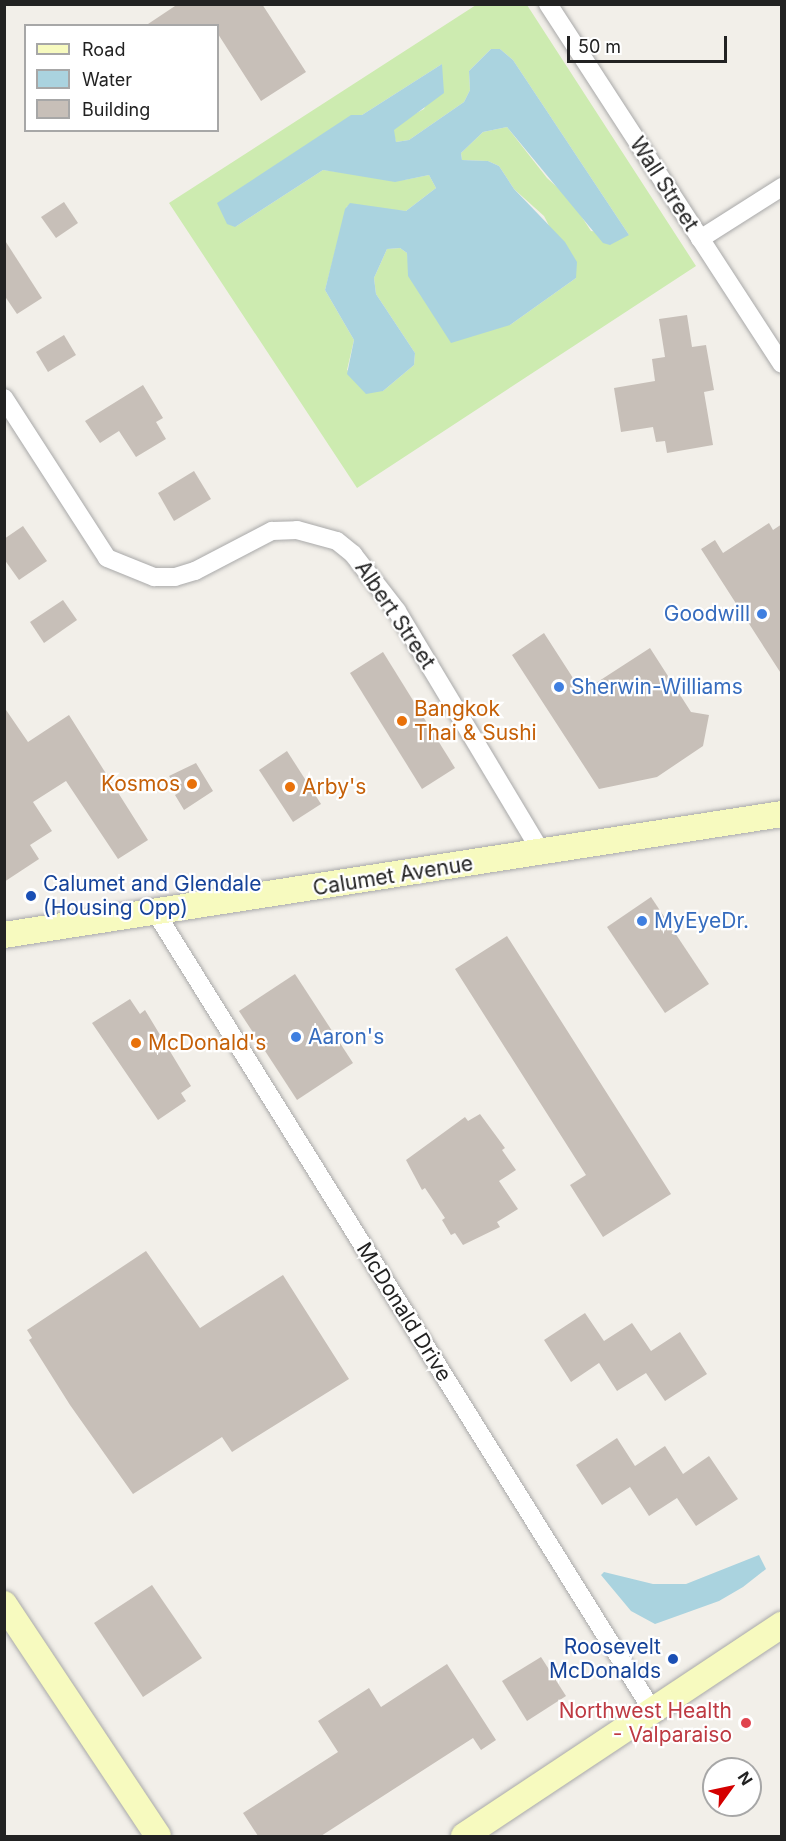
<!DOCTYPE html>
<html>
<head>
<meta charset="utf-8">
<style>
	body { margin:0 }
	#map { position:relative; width:786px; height:1841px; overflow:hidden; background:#f2efe9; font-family:Inter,sans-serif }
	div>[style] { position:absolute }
	.grass>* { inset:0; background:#cdebb0 }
	.water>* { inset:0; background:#aad3df }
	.building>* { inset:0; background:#c7bfb8 }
	.roads { filter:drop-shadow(0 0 2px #a9a9a9) drop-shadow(0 0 2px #a9a9a9) }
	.street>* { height:18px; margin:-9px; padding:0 9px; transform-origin:9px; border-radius:9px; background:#fff }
	.secondary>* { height:26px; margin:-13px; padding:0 13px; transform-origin:13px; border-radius:13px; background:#f7fabf }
	.dots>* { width:16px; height:16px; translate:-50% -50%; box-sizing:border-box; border:3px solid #fff; border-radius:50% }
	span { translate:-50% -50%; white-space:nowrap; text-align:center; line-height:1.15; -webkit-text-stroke:4.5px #fff; paint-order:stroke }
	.street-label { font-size:21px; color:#222 }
	.shop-label { font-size:21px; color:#366cbe }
	.right { translate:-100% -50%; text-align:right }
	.left { translate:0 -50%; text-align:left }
	.food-label { font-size:21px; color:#c56008 }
	.transit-label { font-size:21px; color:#164399 }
	.health-label { font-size:21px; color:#be3a42 }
	.frame { position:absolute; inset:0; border:6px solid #222; pointer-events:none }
	.legend { position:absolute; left:24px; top:24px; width:195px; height:108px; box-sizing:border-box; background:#fff; border:2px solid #a7a7a7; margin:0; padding:8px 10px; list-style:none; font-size:18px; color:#222 }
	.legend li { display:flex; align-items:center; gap:12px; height:30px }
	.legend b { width:30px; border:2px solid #a7a7a7 }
	.north { position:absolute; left:702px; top:1757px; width:60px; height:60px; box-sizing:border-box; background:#fff; border:2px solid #a7a7a7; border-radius:50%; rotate:57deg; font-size:16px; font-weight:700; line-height:24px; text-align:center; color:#222 }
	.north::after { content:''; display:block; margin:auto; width:21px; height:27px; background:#d40000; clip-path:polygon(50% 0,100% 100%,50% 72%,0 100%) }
	.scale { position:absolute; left:567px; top:36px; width:160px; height:27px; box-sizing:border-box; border:3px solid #222; border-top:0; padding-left:8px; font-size:18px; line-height:21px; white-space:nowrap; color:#222; -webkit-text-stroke:4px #fff; paint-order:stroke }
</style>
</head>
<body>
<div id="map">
	<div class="grass">
		<i style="clip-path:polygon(evenodd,476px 5px,527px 5px,696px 266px,357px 488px,169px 203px,476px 5px,491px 49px,500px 49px,513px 60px,629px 235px,591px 231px,570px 199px,547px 178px,507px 127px,483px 132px,461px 153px,462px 160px,488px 161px,499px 166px,514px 189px,544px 216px,576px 278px,510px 325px,409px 267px,407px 253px,400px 248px,387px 249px,374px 278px,376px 294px,415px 353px,414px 365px,383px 391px,347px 370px,354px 340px,325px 290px,347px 206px,406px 211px,436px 188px,429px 175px,404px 180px,323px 170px,235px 227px,362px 115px,442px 64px,424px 109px,401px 121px,393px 130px,396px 142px,409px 140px,464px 102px,470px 90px,469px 71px,491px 49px)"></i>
	</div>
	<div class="water">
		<i style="clip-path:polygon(491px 49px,500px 49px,513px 60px,629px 235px,610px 245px,603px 243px,507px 127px,483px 132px,461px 153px,462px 160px,488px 161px,499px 166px,514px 189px,565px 242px,577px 262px,576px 278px,510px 325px,451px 343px,408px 276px,407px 253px,400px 248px,387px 249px,374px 278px,376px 294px,415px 353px,414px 365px,383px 391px,366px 394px,347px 374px,354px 340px,325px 290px,345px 209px,350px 203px,406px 211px,436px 188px,429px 175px,395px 182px,323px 170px,235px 227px,227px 224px,217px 203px,351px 115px,362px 115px,442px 64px,444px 93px,394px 130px,396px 142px,409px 140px,464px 102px,470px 90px,469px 71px)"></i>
		<i style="clip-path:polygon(759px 1555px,766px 1569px,743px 1587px,719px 1601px,655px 1624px,631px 1611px,601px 1575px,604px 1572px,653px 1584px,686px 1584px)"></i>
	</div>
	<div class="building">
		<i style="clip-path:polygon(178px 4px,262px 4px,306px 72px,261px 101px,218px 34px,218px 26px,145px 26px)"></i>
		<i style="clip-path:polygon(64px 202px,78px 223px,56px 238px,41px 217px)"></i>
		<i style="clip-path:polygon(4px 239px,42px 298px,17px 314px,4px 295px)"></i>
		<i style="clip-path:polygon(687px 315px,692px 347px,706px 345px,714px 390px,704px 392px,713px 445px,667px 453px,665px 441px,656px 442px,653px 427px,621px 432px,614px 388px,655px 381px,652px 359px,665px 357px,659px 319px)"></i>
		<i style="clip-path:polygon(64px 335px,76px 355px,48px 372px,36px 352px)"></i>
		<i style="clip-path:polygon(143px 385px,163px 418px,156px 422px,166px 439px,136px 457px,119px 431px,100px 443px,85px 421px)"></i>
		<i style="clip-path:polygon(194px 471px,211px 499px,174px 521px,158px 493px)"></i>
		<i style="clip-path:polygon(769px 523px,773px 530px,782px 524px,782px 675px,701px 549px,715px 540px,723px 553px)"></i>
		<i style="clip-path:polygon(23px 526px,47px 561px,19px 580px,4px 559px,4px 539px)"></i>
		<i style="clip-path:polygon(63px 600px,77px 620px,44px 643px,30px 622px)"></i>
		<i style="clip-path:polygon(544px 633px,582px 692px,650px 648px,691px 712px,709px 715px,703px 746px,657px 777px,599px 789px,512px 655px)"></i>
		<i style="clip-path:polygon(383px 652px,455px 768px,422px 789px,350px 673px)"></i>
		<i style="clip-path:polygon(4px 707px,28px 742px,69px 715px,148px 840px,118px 859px,66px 781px,33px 802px,52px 831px,30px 845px,39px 859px,4px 882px)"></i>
		<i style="clip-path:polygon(287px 751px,321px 804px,293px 822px,259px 770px)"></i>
		<i style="clip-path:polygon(196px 763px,213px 791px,184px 810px,175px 795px,180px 792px,169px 776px)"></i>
		<i style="clip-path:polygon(651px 897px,709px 984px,665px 1013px,607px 927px)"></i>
		<i style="clip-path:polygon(507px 936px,671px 1194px,603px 1237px,570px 1185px,586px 1175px,455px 969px)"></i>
		<i style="clip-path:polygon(295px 974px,353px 1063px,297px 1100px,239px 1011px)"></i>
		<i style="clip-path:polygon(130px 999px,140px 1014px,145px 1010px,191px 1086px,181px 1093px,186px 1101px,158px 1120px,92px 1023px)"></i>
		<i style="clip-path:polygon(480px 1114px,505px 1148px,502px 1150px,516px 1170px,499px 1181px,518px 1209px,497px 1222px,500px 1227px,463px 1245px,455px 1233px,451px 1235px,442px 1220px,445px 1218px,425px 1188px,422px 1190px,406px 1160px,465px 1117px,468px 1121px)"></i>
		<i style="clip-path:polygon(146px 1251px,200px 1328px,283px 1275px,349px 1379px,232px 1452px,222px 1437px,133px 1494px,70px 1405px,29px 1340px,32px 1338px,27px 1330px)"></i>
		<i style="clip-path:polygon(585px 1313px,604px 1341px,632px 1323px,651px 1351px,680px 1332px,707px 1374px,665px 1401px,646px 1373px,617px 1391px,599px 1363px,571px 1382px,544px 1340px)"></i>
		<i style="clip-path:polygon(617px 1438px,635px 1466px,665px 1446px,683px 1474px,709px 1456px,738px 1499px,696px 1526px,677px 1498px,649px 1516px,630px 1487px,602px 1505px,576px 1465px)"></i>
		<i style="clip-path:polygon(152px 1585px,202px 1658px,143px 1697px,94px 1623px)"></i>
		<i style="clip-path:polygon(541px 1657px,566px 1696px,527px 1721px,502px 1681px)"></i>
		<i style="clip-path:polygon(447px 1664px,496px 1740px,481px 1750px,473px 1738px,321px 1836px,258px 1836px,243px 1813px,338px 1752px,318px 1721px,369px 1688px,381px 1707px)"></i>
	</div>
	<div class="roads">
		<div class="street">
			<i style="left:548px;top:4px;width:429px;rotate:57deg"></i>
			<i style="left:700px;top:239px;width:97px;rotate:-32.4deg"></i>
			<i style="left:4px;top:398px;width:190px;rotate:57.2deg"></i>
			<i style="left:107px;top:558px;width:51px;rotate:22deg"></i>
			<i style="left:154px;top:577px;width:21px"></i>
			<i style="left:175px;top:577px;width:21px;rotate:-17deg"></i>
			<i style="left:195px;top:571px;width:87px;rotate:-27.5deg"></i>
			<i style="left:272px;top:531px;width:25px;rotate:-2deg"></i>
			<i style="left:297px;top:530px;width:41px;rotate:15.4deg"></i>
			<i style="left:337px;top:541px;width:21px;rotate:39deg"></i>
			<i style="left:353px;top:554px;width:72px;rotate:52.3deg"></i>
			<i style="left:397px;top:611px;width:282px;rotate:59.1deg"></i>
			<i style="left:156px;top:913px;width:939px;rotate:58.1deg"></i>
		</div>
		<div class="secondary">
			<i style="left:4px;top:935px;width:787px;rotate:-8.84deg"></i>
			<i style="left:4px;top:1604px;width:278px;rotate:56.4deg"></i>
			<i style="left:464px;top:1836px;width:382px;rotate:-33.6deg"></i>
		</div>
	</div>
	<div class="dots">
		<i style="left:762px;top:614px;background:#3f7fe0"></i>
		<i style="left:559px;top:687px;background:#3f7fe0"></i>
		<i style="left:402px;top:721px;background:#e8710a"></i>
		<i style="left:192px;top:784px;background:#e8710a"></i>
		<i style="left:290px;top:787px;background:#e8710a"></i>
		<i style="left:31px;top:896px;background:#1a4fb4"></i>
		<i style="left:642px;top:921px;background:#3f7fe0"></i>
		<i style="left:296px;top:1037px;background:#3f7fe0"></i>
		<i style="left:136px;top:1043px;background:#e8710a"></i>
		<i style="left:673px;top:1659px;background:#1a4fb4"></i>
		<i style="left:746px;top:1723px;background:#e0444e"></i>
	</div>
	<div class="street-label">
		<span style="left:664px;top:184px;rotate:57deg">Wall Street</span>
		<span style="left:395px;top:615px;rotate:56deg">Albert Street</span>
		<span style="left:393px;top:876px;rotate:-9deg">Calumet Avenue</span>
		<span style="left:404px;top:1312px;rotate:58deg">McDonald Drive</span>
	</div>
	<div class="shop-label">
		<span class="right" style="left:750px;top:614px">Goodwill</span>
		<span class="left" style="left:571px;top:687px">Sherwin-Williams</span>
		<span class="left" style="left:654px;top:921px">MyEyeDr.</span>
		<span class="left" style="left:308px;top:1037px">Aaron's</span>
	</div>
	<div class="food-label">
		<span class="left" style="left:414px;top:721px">Bangkok<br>Thai &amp; Sushi</span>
		<span class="right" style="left:180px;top:784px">Kosmos</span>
		<span class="left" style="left:302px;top:787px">Arby's</span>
		<span class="left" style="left:148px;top:1043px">McDonald's</span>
	</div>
	<div class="transit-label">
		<span class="left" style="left:43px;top:896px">Calumet and Glendale<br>(Housing Opp)</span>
		<span class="right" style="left:661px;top:1659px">Roosevelt<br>McDonalds</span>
	</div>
	<div class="health-label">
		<span class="right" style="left:732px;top:1723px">Northwest Health<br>- Valparaiso</span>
	</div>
	<div class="frame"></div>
	<ul class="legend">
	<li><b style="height:8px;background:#f7fabf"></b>Road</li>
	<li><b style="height:16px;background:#aad3df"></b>Water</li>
	<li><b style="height:16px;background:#c7bfb8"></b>Building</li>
	</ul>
	<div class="north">N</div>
	<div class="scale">50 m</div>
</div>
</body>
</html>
